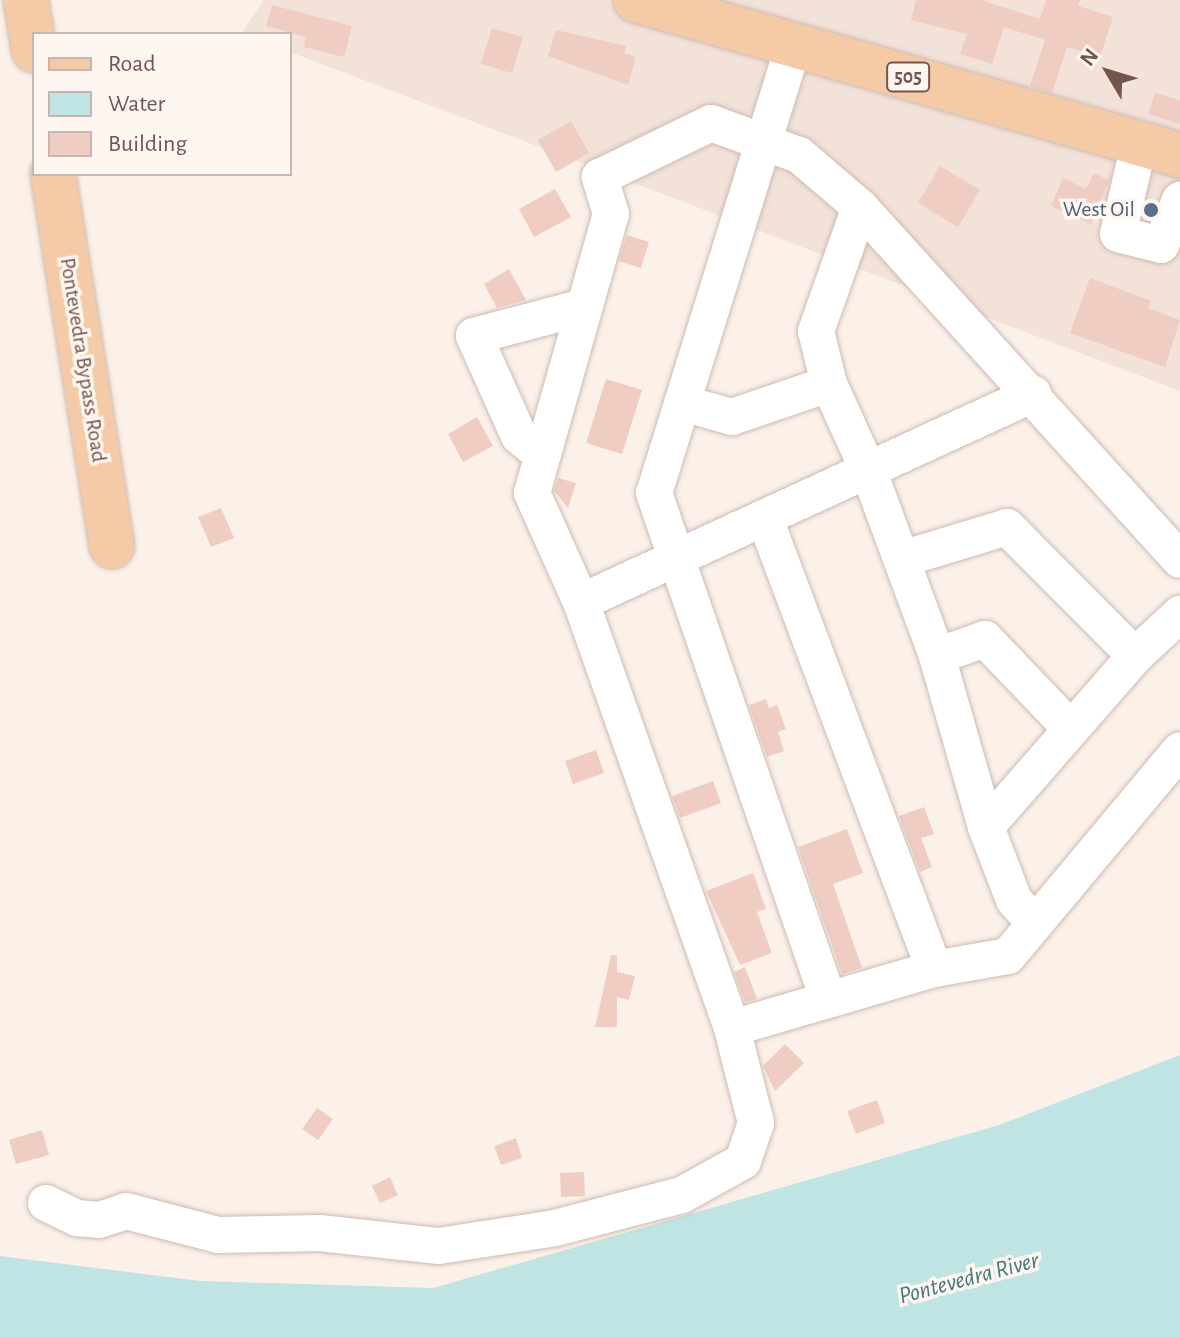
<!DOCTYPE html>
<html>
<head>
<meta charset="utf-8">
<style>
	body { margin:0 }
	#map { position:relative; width:1180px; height:1337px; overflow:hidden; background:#fbf1e9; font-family:"Alegreya Sans",sans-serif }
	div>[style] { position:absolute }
	.residential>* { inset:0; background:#f2e2d8 }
	.water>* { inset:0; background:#bfe4e3 }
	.building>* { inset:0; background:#efcdc3 }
	.roads { filter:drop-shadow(0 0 2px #cfbab2) drop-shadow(0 0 2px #cfbab2) }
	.minor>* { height:36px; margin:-18px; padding:0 18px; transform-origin:18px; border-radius:18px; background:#fff }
	.major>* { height:44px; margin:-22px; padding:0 22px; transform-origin:22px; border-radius:22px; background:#f5cba7 }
	.dots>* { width:22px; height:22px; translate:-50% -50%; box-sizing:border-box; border:4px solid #fef6f0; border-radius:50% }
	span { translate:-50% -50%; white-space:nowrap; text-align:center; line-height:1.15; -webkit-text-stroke:7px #fef6f0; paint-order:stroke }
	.shield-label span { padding:2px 6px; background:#fef6f0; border:2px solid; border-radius:6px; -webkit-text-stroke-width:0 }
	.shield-label { font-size:20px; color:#74554e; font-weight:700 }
	.service-label { font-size:22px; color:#4e5e75 }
	.right { translate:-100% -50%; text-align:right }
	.street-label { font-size:22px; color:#74554e }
	.water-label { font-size:24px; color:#427878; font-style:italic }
	.legend { position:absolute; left:32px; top:32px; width:260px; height:144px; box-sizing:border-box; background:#fef6f0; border:2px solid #c7b6af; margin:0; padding:10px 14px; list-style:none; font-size:24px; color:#74554e }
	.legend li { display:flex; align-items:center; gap:16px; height:40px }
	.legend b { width:40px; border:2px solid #c7b6af }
	.north { position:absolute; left:1068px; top:32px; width:80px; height:80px; -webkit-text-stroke:6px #fef6f0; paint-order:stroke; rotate:308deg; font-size:22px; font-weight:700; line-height:32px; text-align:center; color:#74554e }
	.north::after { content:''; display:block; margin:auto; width:28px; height:36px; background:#74554e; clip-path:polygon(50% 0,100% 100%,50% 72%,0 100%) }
</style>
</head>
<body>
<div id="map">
	<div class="residential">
		<i style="clip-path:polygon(264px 0,1180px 0,1180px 391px,290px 52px,290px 34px,241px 34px)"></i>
	</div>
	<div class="water">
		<i style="clip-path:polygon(1180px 1055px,1180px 1337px,0 1337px,0 1256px,200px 1281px,433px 1288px,999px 1125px)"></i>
	</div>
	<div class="building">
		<i style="clip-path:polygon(916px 0,981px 0,1040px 19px,1046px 0,1080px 0,1078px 6px,1113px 17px,1100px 57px,1067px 47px,1052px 93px,1030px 86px,1045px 40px,1004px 27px,992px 64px,960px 54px,967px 34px,911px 20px)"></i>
		<i style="clip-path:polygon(272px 5px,352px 26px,344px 57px,304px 47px,306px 37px,266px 26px)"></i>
		<i style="clip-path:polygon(492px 28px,523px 37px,512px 73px,481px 64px)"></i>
		<i style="clip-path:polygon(556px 30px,626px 46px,624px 53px,636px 57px,628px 85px,548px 56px)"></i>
		<i style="clip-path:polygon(1155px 93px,1180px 100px,1180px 124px,1148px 114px)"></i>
		<i style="clip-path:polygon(571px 121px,589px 153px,556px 172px,538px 140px)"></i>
		<i style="clip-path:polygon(940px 166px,980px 190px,958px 227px,918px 203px)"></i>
		<i style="clip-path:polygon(1094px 173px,1109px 180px,1091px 224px,1051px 206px,1063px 178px,1086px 189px)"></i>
		<i style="clip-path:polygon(555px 189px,571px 217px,534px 237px,519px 209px)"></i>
		<i style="clip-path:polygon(627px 235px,649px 242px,641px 268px,619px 261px)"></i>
		<i style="clip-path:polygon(509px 269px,526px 300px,497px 308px,484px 284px)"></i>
		<i style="clip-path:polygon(1090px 278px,1151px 301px,1148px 308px,1180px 320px,1165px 367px,1070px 333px)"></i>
		<i style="clip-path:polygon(606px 379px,642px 390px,622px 454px,586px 443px)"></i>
		<i style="clip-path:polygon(477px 417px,493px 446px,463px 462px,448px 434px)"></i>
		<i style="clip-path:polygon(558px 478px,576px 483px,568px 508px,554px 491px)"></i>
		<i style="clip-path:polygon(221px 508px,234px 538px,211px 547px,198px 517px)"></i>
		<i style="clip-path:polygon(766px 699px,769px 708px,777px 705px,786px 729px,778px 732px,784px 751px,767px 757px,749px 705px)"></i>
		<i style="clip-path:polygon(596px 750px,604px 773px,573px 784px,565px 761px)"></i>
		<i style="clip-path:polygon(713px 781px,721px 803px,680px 818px,672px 796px)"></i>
		<i style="clip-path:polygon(924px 807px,934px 834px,921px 838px,932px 867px,920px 872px,899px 816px)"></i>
		<i style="clip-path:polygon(847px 829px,863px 873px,833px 884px,862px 968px,842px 974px,798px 847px)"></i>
		<i style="clip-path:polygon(753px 873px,766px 909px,757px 912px,772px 953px,740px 965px,706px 891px)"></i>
		<i style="clip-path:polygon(611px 955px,617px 955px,617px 972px,635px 976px,629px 1000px,617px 997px,617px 1027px,595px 1027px)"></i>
		<i style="clip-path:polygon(745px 967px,757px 999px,745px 1002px,734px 972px)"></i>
		<i style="clip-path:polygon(785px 1044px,804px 1063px,775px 1091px,763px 1066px)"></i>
		<i style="clip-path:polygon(877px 1100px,885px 1123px,856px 1134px,847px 1111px)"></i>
		<i style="clip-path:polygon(317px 1108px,333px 1119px,318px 1140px,302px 1129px)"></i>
		<i style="clip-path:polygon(42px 1130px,49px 1155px,16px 1164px,9px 1140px)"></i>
		<i style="clip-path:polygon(516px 1138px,522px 1158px,501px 1165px,494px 1146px)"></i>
		<i style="clip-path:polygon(584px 1172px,585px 1196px,561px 1197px,560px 1173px)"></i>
		<i style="clip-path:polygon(390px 1177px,398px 1195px,380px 1203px,372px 1186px)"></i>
	</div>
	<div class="roads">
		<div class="minor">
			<i style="left:794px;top:44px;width:470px;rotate:107.3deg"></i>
			<i style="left:654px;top:493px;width:535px;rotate:71.02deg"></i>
			<i style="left:1139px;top:144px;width:92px;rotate:103.1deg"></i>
			<i style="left:1118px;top:234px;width:44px;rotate:14.3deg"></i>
			<i style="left:1161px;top:245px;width:49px;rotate:-67.1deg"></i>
			<i style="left:860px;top:207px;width:476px;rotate:47.8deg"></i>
			<i style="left:682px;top:403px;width:52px;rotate:15.6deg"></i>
			<i style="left:732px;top:417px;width:102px;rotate:-18.8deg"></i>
			<i style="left:541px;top:454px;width:28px;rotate:-141deg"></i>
			<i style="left:519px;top:436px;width:110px;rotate:-114.2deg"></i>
			<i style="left:474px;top:336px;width:114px;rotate:-14.8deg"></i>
			<i style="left:765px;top:519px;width:481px;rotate:69.4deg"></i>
			<i style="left:934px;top:969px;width:210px;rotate:163.7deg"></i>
			<i style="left:732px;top:1028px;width:452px;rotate:-109.5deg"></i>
			<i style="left:581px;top:602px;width:120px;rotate:-114.2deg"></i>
			<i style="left:532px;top:493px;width:290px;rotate:-74.2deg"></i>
			<i style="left:611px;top:214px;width:39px;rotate:-107deg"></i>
			<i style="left:600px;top:177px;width:123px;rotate:-25.9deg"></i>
			<i style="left:711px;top:123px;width:94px;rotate:20deg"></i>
			<i style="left:799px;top:155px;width:80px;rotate:40.4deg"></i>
			<i style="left:860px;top:207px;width:132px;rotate:109.5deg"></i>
			<i style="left:816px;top:331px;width:55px;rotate:76.2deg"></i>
			<i style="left:829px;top:384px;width:97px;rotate:65.6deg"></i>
			<i style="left:869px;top:472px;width:196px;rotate:69.7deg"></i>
			<i style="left:937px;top:656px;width:178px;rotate:74deg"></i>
			<i style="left:986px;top:827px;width:78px;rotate:69deg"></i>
			<i style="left:1014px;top:900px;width:28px;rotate:48deg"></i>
			<i style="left:902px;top:559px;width:110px;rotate:-16.9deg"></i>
			<i style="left:1007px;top:527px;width:182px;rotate:45.2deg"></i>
			<i style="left:581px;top:602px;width:498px;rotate:-24.7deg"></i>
			<i style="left:937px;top:656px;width:51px;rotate:-19.5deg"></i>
			<i style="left:985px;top:639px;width:124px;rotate:46.3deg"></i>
			<i style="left:986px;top:827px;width:227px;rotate:-48.9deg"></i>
			<i style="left:1135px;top:656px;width:62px;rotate:-43deg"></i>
			<i style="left:934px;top:969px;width:75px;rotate:-10deg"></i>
			<i style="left:1008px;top:956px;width:268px;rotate:-50.1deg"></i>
			<i style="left:46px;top:1203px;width:34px;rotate:26deg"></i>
			<i style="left:77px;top:1218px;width:22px;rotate:5deg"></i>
			<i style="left:99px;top:1220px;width:28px;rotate:-18deg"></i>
			<i style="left:126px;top:1211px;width:95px;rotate:14.6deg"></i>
			<i style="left:218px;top:1235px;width:101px;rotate:-1.1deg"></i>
			<i style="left:319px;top:1233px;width:121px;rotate:6.2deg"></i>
			<i style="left:439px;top:1246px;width:117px;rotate:-8.8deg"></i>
			<i style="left:555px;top:1228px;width:131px;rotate:-14.6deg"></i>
			<i style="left:682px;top:1195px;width:70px;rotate:-29.1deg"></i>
			<i style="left:743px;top:1161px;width:40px;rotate:-71.1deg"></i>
			<i style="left:756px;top:1123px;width:98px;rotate:-104.2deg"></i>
		</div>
		<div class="major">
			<i style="left:26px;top:0;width:51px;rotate:80.9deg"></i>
			<i style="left:636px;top:0;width:566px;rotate:15.9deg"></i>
			<i style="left:53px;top:174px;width:377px;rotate:81deg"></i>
		</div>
	</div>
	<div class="dots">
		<i style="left:1151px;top:210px;background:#5c6f8a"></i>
	</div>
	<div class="shield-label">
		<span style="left:908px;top:77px">505</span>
	</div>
	<div class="service-label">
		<span class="right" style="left:1135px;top:210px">West Oil</span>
	</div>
	<div class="street-label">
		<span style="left:83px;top:360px;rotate:81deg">Pontevedra Bypass Road</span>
	</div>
	<div class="water-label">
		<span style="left:969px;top:1279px;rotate:-15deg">Pontevedra River</span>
	</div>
	<ul class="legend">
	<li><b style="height:10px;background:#f5cba7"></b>Road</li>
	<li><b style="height:22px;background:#bfe4e3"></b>Water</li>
	<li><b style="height:22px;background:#efcdc3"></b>Building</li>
	</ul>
	<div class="north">N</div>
</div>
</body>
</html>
